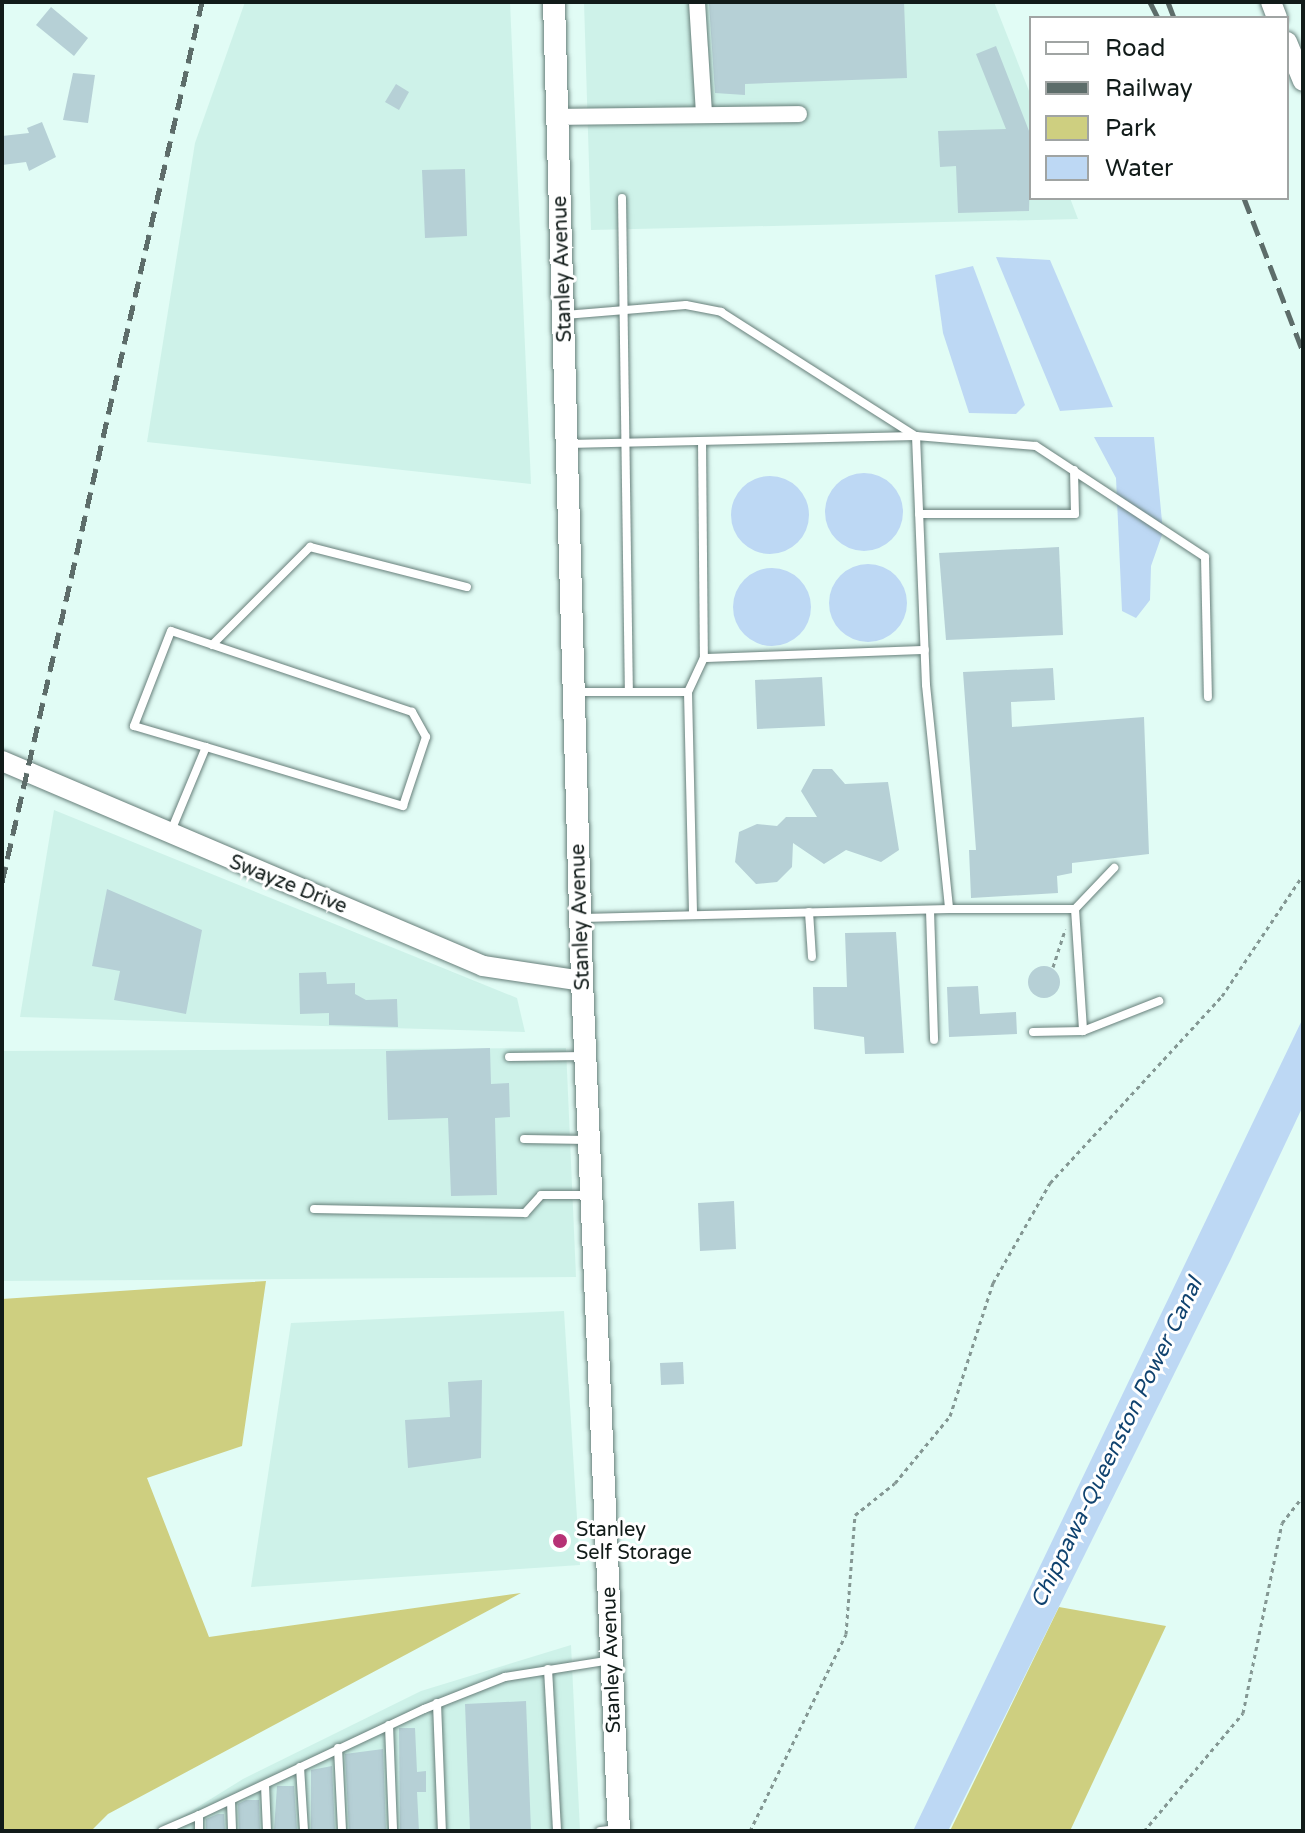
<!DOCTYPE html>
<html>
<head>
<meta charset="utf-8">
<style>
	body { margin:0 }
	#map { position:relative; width:1305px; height:1833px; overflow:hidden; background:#e1fcf5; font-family:"Varela Round",sans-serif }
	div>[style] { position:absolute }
	.built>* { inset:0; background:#cef2e9 }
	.green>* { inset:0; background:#cecf80 }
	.water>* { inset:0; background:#bdd8f4 }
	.round { border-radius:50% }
	.building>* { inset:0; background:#b6d0d6 }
	.path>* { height:3px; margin-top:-1.5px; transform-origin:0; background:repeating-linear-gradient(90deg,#849793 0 4px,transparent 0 8px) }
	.roads { filter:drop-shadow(0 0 2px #677f7a) drop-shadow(0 0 2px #677f7a) }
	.service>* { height:8px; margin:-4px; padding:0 4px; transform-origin:4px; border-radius:4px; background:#fff }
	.minor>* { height:16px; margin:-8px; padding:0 8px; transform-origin:8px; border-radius:8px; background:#fff }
	.tertiary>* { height:20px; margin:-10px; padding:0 10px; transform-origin:10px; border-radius:10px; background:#fff }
	.secondary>* { height:22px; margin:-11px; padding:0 11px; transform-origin:11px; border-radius:11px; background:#fff }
	.rail>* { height:5px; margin-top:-2.5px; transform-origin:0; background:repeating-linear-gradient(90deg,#5d6d6a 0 16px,transparent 0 24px) }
	.dots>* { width:22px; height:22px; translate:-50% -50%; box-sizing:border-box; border:4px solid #fff; border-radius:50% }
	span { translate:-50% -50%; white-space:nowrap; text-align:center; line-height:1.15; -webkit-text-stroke:6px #fff; paint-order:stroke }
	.street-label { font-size:20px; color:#111b19 }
	.poi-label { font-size:20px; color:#111b19 }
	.left { translate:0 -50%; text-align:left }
	.water-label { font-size:22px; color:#10436f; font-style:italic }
	.frame { position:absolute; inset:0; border:4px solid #111b19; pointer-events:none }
	.legend { position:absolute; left:1029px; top:16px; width:260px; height:184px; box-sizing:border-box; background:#fff; border:2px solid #a0a4a3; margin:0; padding:10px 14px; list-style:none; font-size:24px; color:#111b19 }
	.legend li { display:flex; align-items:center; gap:16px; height:40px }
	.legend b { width:40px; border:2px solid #a0a4a3 }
</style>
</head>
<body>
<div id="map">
	<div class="built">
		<i style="clip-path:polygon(245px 2px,510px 2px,531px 484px,147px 442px,195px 143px)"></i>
		<i style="clip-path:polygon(584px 2px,994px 2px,1031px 96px,1031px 198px,1070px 198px,1078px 219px,591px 230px)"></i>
		<i style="clip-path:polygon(54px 810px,517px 998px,525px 1032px,20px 1017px)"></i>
		<i style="clip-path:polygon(566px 1048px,576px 1277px,2px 1281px,2px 1051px)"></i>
		<i style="clip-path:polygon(564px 1311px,580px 1565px,251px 1587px,291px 1323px)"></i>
		<i style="clip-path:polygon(571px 1645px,580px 1831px,159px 1831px,243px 1779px,421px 1691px)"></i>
	</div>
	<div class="green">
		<i style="clip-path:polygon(266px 1281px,242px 1446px,147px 1478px,209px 1637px,521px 1593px,108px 1814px,91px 1831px,2px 1831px,2px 1299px)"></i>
		<i style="clip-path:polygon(1059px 1607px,1166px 1626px,1070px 1831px,950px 1831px)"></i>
	</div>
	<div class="water">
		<i style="clip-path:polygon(996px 257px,1050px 260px,1113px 407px,1060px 411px)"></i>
		<i style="clip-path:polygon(973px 266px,1025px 405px,1016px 414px,969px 413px,943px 333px,935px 275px)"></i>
		<i style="clip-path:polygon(1094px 437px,1154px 437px,1163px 532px,1151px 566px,1150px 600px,1136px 618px,1122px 611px,1116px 478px)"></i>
		<i class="round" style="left:825px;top:473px;width:78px;height:78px"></i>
		<i class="round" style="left:731px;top:476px;width:78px;height:78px"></i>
		<i class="round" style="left:829px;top:564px;width:78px;height:78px"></i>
		<i class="round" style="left:733px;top:568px;width:78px;height:78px"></i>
		<i style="clip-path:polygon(1303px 1018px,1303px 1106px,1230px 1261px,948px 1831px,913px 1831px)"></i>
	</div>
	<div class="building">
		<i style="clip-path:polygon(904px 2px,907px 78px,745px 84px,745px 95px,715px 93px,709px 4px)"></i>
		<i style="clip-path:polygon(51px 7px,88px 38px,74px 56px,36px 25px)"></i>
		<i style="clip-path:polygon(996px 46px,1031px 136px,1029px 211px,958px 213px,956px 166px,940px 167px,938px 131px,1006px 129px,976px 54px)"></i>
		<i style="clip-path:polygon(73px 73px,95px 75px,88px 123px,63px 120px)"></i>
		<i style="clip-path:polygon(396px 84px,409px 92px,399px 110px,385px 102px)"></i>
		<i style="clip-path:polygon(42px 122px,56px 157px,29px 171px,26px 162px,2px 165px,2px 136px,29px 133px,27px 128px)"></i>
		<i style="clip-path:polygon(465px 169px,467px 236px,425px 238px,422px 170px)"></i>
		<i style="clip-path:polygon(1059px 547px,1063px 635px,946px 640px,939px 553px)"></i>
		<i style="clip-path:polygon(1053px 668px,1055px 700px,1011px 702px,1012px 727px,1144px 717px,1149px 854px,1072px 863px,1072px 873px,1057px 876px,1058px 893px,971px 898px,969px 850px,976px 850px,963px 672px)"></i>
		<i style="clip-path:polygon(822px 677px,825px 726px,757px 729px,755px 680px)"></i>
		<i style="clip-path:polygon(813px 769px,832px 769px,845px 784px,888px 782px,899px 850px,881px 862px,846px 850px,824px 864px,793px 843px,792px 867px,777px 882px,756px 884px,735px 862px,739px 832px,757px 824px,777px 826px,786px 817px,817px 817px,801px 791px)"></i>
		<i style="clip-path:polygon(107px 889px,202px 930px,186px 1014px,114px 1000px,120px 971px,92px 966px)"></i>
		<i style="clip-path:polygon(896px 932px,904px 1053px,865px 1054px,864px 1037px,814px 1029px,813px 987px,847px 987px,845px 933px)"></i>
		<i class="round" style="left:1028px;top:966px;width:32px;height:32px"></i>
		<i style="clip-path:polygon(326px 972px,327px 984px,355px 983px,355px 994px,366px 1000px,397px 999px,398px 1027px,329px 1025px,329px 1013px,300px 1014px,299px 973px)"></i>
		<i style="clip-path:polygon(978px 986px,980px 1014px,1016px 1012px,1017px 1034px,949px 1037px,947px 987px)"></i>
		<i style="clip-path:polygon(490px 1048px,491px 1084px,509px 1083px,510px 1117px,495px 1118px,497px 1195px,451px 1196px,448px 1118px,388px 1120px,386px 1051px)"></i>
		<i style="clip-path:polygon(734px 1201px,736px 1249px,700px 1251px,698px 1203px)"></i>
		<i style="clip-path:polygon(683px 1362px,684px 1384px,661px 1385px,660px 1363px)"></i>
		<i style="clip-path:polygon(482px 1380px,481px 1458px,408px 1468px,405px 1420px,450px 1417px,448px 1382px)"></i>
		<i style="clip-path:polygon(526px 1701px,531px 1831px,470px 1831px,465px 1704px)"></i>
		<i style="clip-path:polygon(399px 1728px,415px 1728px,417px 1772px,426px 1771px,426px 1792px,417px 1792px,419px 1831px,400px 1831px)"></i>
		<i style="clip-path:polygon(383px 1749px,386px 1831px,349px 1831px,345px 1754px)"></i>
		<i style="clip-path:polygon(332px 1766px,335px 1831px,311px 1831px,311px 1770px)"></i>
		<i style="clip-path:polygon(277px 1786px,294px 1786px,297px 1831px,274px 1831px)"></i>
		<i style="clip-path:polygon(246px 1800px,259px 1800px,260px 1831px,239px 1831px,238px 1804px)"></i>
		<i style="clip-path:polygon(218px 1814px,224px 1814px,225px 1831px,206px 1831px,206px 1819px)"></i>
	</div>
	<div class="path">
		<i style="left:1303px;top:223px;width:33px;rotate:90deg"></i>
		<i style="left:1053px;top:967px;width:40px;rotate:-72deg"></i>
		<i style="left:750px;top:1831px;width:219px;rotate:-64deg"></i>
		<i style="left:846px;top:1634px;width:119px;rotate:-85.7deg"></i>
		<i style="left:855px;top:1515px;width:51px;rotate:-38.7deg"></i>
		<i style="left:895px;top:1483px;width:87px;rotate:-50.6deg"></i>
		<i style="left:950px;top:1416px;width:140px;rotate:-72.1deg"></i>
		<i style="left:993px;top:1283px;width:115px;rotate:-60.3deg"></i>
		<i style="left:1050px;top:1183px;width:254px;rotate:-47.4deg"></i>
		<i style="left:1222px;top:996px;width:146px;rotate:-56.2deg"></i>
		<i style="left:1144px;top:1831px;width:154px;rotate:-50deg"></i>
		<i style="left:1243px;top:1713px;width:194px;rotate:-78.4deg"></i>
		<i style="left:1282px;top:1523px;width:34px;rotate:-52deg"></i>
	</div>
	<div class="roads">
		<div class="service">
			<i style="left:622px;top:198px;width:494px;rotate:89.2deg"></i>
			<i style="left:565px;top:315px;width:121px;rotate:-4.7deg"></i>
			<i style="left:686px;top:305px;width:36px;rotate:11deg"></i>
			<i style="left:721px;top:312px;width:231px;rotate:32.5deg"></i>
			<i style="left:916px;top:436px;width:249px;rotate:87.7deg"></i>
			<i style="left:926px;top:685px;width:225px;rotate:84.1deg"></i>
			<i style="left:949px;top:909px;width:367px;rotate:178.6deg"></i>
			<i style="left:702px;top:441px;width:217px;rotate:89.5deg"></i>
			<i style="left:568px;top:444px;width:348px;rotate:-1.3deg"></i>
			<i style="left:916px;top:436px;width:120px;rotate:4.8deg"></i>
			<i style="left:1036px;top:446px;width:202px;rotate:33.3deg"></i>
			<i style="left:1205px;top:557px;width:140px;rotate:88.8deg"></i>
			<i style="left:919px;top:514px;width:156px"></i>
			<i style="left:1075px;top:514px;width:44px;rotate:-91.3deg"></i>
			<i style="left:212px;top:645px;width:139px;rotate:-45deg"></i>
			<i style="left:310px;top:547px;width:162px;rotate:14.3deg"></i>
			<i style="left:574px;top:692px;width:114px"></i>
			<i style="left:688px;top:692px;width:223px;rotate:88.7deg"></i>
			<i style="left:688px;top:692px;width:38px;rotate:-65deg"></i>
			<i style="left:704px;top:658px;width:221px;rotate:-2.1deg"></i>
			<i style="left:171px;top:831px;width:91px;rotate:-67.4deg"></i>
			<i style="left:206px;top:747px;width:206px;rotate:16.7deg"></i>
			<i style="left:403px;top:806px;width:73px;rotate:-71.6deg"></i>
			<i style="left:426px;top:737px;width:29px;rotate:-119deg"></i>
			<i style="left:412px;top:712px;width:254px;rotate:-161.4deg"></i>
			<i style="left:171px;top:631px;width:102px;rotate:111.3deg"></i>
			<i style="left:134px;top:726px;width:75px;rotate:16.3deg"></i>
			<i style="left:949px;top:909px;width:126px"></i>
			<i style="left:1075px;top:909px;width:57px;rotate:-46.4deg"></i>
			<i style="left:1075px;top:909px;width:122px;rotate:86.2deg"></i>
			<i style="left:930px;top:910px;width:130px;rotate:88.2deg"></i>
			<i style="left:809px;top:912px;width:45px;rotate:86.2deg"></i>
			<i style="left:1033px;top:1032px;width:50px;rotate:-1.1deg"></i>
			<i style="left:1083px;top:1031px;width:82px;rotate:-21.5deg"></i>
			<i style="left:509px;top:1057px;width:76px;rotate:-0.8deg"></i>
			<i style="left:524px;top:1139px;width:64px;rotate:0.9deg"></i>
			<i style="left:314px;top:1209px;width:211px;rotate:1.1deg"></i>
			<i style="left:525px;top:1213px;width:24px;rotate:-48deg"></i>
			<i style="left:541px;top:1195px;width:50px"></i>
			<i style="left:548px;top:1669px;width:162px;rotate:86.8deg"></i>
			<i style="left:437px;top:1703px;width:128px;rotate:87.8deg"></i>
			<i style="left:389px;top:1725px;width:106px;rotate:87.8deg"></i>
			<i style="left:338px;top:1748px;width:83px;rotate:87.2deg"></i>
			<i style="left:300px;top:1767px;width:64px;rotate:86.4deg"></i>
			<i style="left:265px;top:1785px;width:46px;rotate:87.5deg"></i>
			<i style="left:231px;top:1801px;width:30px;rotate:88deg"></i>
			<i style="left:162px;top:1831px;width:40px;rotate:-23.4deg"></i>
			<i style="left:199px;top:1831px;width:16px;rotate:-90deg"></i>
			<i style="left:199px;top:1815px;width:249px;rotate:-25.2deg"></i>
			<i style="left:424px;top:1709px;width:87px;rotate:-21.6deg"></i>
			<i style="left:505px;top:1677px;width:107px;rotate:-9.1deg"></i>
			<i style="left:600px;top:1831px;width:19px;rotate:-6deg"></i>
		</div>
		<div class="minor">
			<i style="left:697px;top:2px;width:110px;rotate:86.4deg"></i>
			<i style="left:558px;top:117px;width:241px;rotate:-0.7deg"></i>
		</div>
		<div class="tertiary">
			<i style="left:1271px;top:2px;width:17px;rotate:69deg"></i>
			<i style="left:1287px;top:42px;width:42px;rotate:67.7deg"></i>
			<i style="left:2px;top:761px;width:523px;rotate:23.08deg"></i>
			<i style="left:483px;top:966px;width:100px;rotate:8.6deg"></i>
		</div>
		<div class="secondary">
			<i style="left:554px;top:2px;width:979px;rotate:88.36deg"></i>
			<i style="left:582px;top:981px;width:851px;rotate:87.51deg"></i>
		</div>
	</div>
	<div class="rail">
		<i style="left:1150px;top:2px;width:18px;rotate:63deg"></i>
		<i style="left:1168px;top:2px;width:17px;rotate:69deg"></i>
		<i style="left:1244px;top:198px;width:165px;rotate:69deg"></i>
		<i style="left:2px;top:882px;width:902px;rotate:-77.2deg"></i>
	</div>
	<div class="dots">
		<i style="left:560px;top:1541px;background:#b63175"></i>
	</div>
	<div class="street-label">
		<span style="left:563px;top:269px;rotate:-92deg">Stanley Avenue</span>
		<span style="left:288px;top:885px;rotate:22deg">Swayze Drive</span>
		<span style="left:581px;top:917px;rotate:-92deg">Stanley Avenue</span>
		<span style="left:612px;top:1660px;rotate:-92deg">Stanley Avenue</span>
	</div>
	<div class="poi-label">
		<span class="left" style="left:576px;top:1542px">Stanley<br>Self Storage</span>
	</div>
	<div class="water-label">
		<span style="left:1117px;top:1443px;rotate:-64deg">Chippawa-Queenston Power Canal</span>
	</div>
	<div class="frame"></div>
	<ul class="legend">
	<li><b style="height:10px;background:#fff"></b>Road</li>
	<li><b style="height:10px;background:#5d6d6a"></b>Railway</li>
	<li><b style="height:22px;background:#cecf80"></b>Park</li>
	<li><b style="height:22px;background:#bdd8f4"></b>Water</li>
	</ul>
</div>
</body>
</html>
